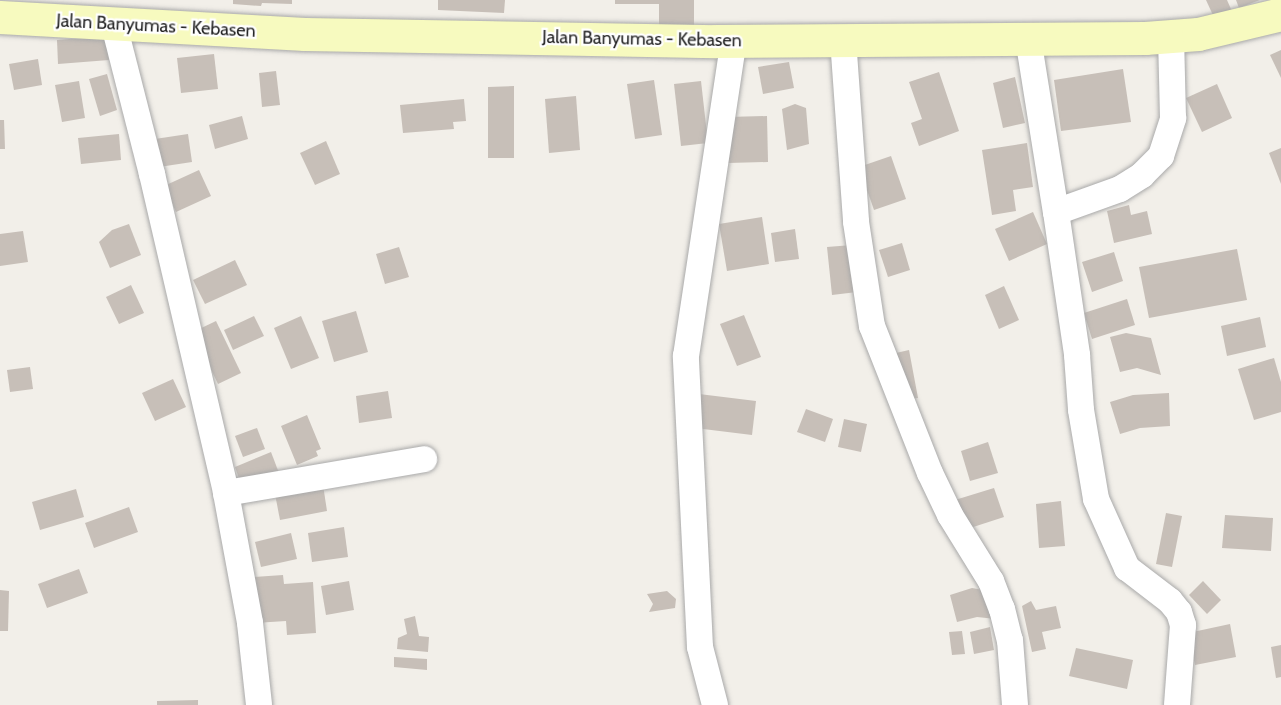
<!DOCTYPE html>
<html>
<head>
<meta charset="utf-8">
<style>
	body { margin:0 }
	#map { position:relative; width:1281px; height:705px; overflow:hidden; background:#f2efe9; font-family:Cabin,sans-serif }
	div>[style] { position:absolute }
	.building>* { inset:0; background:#c7bfb8 }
	.roads { filter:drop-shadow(0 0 2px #a9a9a9) drop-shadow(0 0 2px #a9a9a9) }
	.street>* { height:26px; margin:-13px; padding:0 13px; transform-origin:13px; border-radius:13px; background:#fff }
	.secondary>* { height:33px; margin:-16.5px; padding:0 16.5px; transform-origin:16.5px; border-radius:16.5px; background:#f7fabf }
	span { translate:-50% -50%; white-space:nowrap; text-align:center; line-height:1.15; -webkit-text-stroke:4.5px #fff; paint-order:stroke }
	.street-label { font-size:18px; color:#222 }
</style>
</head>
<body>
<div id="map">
	<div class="building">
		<i style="clip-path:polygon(233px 0,292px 0,292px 4px,262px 3px,261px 6px,233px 4px)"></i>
		<i style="clip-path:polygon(438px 0,505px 0,504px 13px,438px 10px)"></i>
		<i style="clip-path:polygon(615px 0,694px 0,694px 25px,659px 25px,659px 4px,615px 4px)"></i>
		<i style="clip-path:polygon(1206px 0,1227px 0,1234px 16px,1217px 24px)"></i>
		<i style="clip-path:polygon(1236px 0,1260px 0,1239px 8px)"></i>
		<i style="clip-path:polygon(107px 36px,109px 60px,58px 64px,57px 40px)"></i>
		<i style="clip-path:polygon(1281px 50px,1281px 78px,1270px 55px)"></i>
		<i style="clip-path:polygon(214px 54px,218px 89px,181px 93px,177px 58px)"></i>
		<i style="clip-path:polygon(38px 59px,42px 85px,14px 90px,9px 64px)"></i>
		<i style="clip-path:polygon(789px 62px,794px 88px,763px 94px,758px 67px)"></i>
		<i style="clip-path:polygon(1123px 69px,1131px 122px,1061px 131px,1054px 80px)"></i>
		<i style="clip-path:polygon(276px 71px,280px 105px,262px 107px,259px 73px)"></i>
		<i style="clip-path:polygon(939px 72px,959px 131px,919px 146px,911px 123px,922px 119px,909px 82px)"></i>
		<i style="clip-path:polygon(107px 74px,117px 110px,100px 116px,89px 79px)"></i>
		<i style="clip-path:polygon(1015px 77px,1025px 123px,1003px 128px,993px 83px)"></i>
		<i style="clip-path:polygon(654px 80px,662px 135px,635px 139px,627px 84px)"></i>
		<i style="clip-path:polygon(79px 81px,85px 118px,62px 122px,55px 85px)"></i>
		<i style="clip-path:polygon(701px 81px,708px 143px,681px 146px,674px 84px)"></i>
		<i style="clip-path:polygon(1217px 84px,1232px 118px,1202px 132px,1186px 98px)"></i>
		<i style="clip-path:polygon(514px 86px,514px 158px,488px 158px,488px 87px)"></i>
		<i style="clip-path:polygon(576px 96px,580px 150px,549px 153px,545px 99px)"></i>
		<i style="clip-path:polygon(464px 99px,466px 121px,453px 122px,454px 129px,403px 133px,400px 105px)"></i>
		<i style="clip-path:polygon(795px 104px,806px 108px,809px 144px,787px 150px,782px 109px)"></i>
		<i style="clip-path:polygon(242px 116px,248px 139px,215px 149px,209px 125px)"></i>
		<i style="clip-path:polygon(767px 116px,768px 162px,728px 163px,727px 117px)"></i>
		<i style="clip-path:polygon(0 120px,4px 120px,5px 149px,0 149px)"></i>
		<i style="clip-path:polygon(119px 134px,121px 160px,81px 164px,78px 138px)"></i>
		<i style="clip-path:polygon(188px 134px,192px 162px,159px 167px,155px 139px)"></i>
		<i style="clip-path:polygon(326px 141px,340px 174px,315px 185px,300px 153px)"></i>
		<i style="clip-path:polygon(1027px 143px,1033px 187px,1013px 190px,1016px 211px,992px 215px,982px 150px)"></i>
		<i style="clip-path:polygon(1281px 148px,1281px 184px,1269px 153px)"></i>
		<i style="clip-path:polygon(891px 156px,906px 199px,874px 210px,859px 167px)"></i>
		<i style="clip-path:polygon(199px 170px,211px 196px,176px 212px,164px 186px)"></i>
		<i style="clip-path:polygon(1129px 205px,1131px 215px,1147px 211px,1152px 234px,1114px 243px,1107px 211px)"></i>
		<i style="clip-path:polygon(1033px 212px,1047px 244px,1009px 261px,995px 229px)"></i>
		<i style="clip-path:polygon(762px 217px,769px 264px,727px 271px,719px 224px)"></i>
		<i style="clip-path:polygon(129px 224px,141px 255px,110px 268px,99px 242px,112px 230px)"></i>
		<i style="clip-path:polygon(795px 229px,799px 259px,775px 262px,771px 233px)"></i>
		<i style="clip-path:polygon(23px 231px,28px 262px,0 266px,0 234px)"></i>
		<i style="clip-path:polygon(902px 243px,910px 270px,888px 277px,879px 250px)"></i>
		<i style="clip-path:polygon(852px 245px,857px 292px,832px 295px,827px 247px)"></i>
		<i style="clip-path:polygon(399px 247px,409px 277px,385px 284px,376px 254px)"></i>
		<i style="clip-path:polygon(1237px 249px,1247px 300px,1149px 318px,1139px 267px)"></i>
		<i style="clip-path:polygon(1114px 252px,1123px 281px,1092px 292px,1082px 262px)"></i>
		<i style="clip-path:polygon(235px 260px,247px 285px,205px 304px,193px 280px)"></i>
		<i style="clip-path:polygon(131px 285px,144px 313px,119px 324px,106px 297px)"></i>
		<i style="clip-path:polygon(1004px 286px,1019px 320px,999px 329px,985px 295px)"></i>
		<i style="clip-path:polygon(1127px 299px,1135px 325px,1092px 339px,1084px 313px)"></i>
		<i style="clip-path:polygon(356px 311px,368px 352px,334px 362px,322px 321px)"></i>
		<i style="clip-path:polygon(744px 315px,761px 357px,737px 366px,720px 324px)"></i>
		<i style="clip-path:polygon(254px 316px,264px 336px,233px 350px,224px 330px)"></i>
		<i style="clip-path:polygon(301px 316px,319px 358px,291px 369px,274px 328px)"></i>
		<i style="clip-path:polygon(1260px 317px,1266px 347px,1227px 356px,1221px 326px)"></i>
		<i style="clip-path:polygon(216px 321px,241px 373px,218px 384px,193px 332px)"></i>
		<i style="clip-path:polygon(1126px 333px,1151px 338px,1161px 375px,1137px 368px,1120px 372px,1110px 337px)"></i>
		<i style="clip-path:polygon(909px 350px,918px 398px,904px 400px,896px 353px)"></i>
		<i style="clip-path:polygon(1274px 358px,1281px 382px,1281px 412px,1254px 420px,1238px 369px)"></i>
		<i style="clip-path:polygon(30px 367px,33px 389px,10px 392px,7px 370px)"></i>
		<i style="clip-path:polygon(173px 379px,186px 407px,155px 421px,142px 393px)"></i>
		<i style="clip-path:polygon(388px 391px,392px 418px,359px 423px,356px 396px)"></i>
		<i style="clip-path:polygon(1169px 393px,1170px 426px,1140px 428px,1120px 434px,1110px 402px,1133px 395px)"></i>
		<i style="clip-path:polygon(699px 394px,756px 401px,752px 435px,695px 428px)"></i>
		<i style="clip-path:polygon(806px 409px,833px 419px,825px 442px,797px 432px)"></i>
		<i style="clip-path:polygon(307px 415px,321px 449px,316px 451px,318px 456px,297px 465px,281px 426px)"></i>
		<i style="clip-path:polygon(844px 419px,867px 424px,861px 452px,838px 447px)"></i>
		<i style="clip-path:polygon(257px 428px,265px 449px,243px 457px,235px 436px)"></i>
		<i style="clip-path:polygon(988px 442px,998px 473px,970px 481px,961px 451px)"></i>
		<i style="clip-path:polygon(271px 452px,279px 473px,242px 487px,235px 467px)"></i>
		<i style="clip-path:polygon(323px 485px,327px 511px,280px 520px,275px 494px)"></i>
		<i style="clip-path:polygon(994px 488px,1004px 517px,964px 530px,955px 500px)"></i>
		<i style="clip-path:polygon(76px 489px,84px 517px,40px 530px,32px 502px)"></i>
		<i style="clip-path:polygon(1061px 501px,1065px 546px,1039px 548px,1036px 504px)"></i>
		<i style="clip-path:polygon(129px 507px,138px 532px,94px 548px,85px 523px)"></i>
		<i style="clip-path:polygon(1166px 513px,1182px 516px,1172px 567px,1156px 564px)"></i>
		<i style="clip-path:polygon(1225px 515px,1273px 518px,1271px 551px,1222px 548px)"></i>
		<i style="clip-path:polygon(344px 527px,348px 557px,312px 562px,308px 533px)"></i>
		<i style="clip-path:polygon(291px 533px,297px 559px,261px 567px,255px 542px)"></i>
		<i style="clip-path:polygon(79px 569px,88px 593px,47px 608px,38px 584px)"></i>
		<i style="clip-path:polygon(283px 575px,284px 584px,313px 582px,316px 633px,287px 635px,286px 621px,255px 623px,253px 577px)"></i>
		<i style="clip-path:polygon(349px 581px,354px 610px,326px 615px,321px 586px)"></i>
		<i style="clip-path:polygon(1203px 581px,1221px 600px,1207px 614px,1189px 595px)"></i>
		<i style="clip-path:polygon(972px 588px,989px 591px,996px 619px,977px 617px,957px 622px,950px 595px)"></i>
		<i style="clip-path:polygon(0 590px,9px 591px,8px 631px,0 631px)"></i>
		<i style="clip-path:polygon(667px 591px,676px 599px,675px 608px,649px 612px,653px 604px,647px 594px)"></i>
		<i style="clip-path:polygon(1031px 601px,1036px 610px,1056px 606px,1061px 628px,1042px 632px,1046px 649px,1032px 652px,1022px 606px)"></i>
		<i style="clip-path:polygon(415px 616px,419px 636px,429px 637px,428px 652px,397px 649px,398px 638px,407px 634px,404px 619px)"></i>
		<i style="clip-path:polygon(1230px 624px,1236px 657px,1195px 665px,1188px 633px)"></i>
		<i style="clip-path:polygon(990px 627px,994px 650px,974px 654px,970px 632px)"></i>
		<i style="clip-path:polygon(962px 631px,965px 654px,952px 655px,949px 632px)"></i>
		<i style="clip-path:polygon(1281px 645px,1281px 677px,1276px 678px,1271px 647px)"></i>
		<i style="clip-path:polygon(1076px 648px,1133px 660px,1127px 689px,1069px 676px)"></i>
		<i style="clip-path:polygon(394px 657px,427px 659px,427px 670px,394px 667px)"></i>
		<i style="clip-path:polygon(198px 700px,198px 705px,157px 705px,157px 701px)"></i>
	</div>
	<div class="roads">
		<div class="street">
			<i style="left:114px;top:25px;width:154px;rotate:75.7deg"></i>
			<i style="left:152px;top:174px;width:327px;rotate:76.9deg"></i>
			<i style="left:226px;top:493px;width:132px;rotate:79.5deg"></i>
			<i style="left:250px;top:623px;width:82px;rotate:83.7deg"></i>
			<i style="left:1028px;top:38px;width:176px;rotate:80.9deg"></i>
			<i style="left:1056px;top:212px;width:145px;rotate:81.6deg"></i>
			<i style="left:1077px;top:355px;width:55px;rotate:85.8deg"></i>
			<i style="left:1081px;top:410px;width:90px;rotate:80.4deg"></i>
			<i style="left:1096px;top:499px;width:76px;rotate:65.8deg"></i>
			<i style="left:1127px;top:568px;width:54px;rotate:37.5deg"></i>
			<i style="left:1170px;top:601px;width:14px;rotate:51deg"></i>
			<i style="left:1179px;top:612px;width:14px;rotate:73deg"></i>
			<i style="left:1183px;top:625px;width:80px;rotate:94.3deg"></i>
			<i style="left:843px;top:39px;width:183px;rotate:85.9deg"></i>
			<i style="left:856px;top:222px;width:105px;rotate:81.3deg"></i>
			<i style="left:872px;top:326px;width:158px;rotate:68.5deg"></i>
			<i style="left:930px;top:473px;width:47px;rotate:64.5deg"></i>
			<i style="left:950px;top:515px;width:78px;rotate:58.2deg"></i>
			<i style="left:991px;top:581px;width:30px;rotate:69deg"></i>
			<i style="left:1002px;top:609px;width:32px;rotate:76deg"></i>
			<i style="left:1010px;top:640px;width:65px;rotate:85.6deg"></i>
			<i style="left:1056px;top:212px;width:68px;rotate:-19.8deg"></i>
			<i style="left:1120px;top:189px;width:26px;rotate:-32deg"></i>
			<i style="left:1142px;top:175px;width:27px;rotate:-45deg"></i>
			<i style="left:1161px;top:156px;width:40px;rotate:-72deg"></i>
			<i style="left:1173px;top:118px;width:81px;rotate:-91.4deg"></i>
			<i style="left:226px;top:493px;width:201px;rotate:-9.7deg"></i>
			<i style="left:715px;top:705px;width:60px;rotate:-104.5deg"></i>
			<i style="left:700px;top:647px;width:291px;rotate:-92.8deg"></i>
			<i style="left:686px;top:356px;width:320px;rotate:-81.4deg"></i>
		</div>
		<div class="secondary">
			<i style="left:0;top:17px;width:305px;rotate:3.2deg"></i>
			<i style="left:305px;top:34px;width:411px;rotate:1deg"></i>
			<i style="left:716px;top:41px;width:429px;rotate:-0.4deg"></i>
			<i style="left:1145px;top:38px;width:53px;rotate:-4.3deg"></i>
			<i style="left:1198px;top:34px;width:85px;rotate:-13.5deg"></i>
		</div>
	</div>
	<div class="street-label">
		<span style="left:156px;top:26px;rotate:3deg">Jalan Banyumas - Kebasen</span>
		<span style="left:642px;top:39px;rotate:1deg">Jalan Banyumas - Kebasen</span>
	</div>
</div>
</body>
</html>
